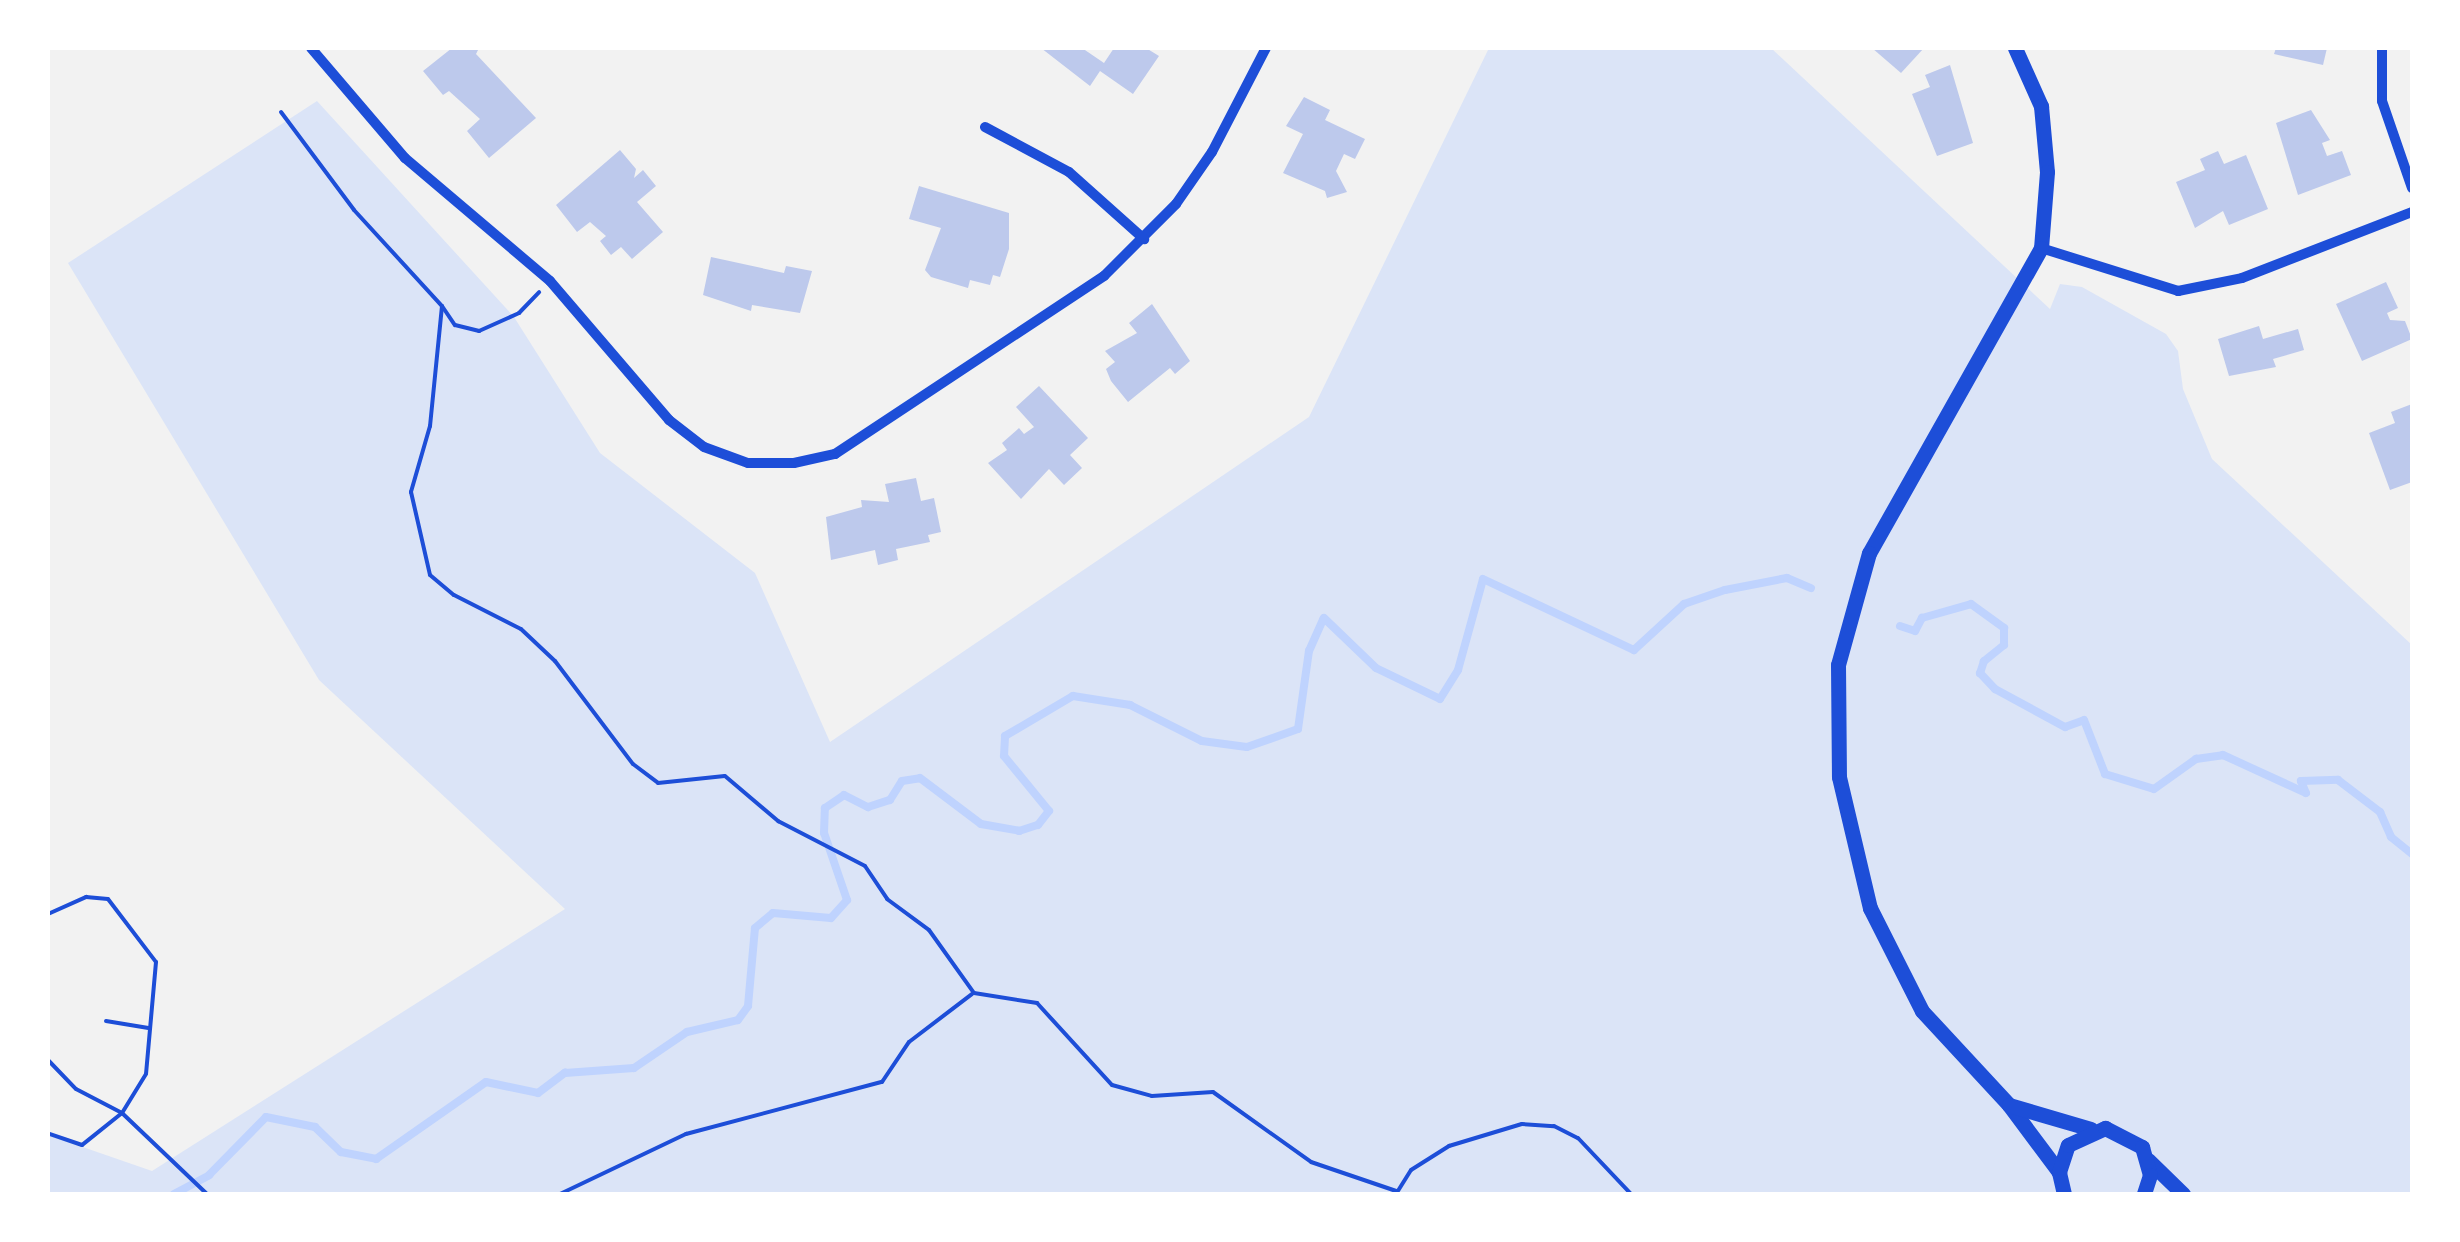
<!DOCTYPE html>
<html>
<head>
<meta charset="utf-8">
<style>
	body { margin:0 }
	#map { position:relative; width:2460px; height:1242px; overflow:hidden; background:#f2f2f2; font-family:Spectral,serif }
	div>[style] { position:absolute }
	.green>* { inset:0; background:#dbe4f7 }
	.stream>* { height:8px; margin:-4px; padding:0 4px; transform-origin:4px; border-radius:4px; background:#bfd3fe }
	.building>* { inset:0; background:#bdc9ec }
	.path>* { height:4px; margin:-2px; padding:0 2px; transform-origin:2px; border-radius:2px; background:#1d4ed8 }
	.minor>* { height:10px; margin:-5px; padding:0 5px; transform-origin:5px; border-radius:5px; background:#1d4ed8 }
	.tertiary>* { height:15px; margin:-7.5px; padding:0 7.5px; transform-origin:7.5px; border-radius:7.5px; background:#1d4ed8 }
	span { translate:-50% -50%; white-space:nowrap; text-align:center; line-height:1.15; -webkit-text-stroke:9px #fff; paint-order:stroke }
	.frame { position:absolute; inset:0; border:50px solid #fff; pointer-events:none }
</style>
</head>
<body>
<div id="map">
	<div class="green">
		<i style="clip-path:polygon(1489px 48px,1771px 48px,2050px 309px,2060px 284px,2082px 287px,2166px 334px,2178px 351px,2183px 389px,2212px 459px,2412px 645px,2412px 1194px,48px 1194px,48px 1135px,152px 1171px,565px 909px,319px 680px,68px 263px,317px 101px,514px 317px,600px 453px,755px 573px,830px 742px,1309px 417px)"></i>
	</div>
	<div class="stream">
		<i style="left:1900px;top:626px;width:16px;rotate:18deg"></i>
		<i style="left:1915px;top:631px;width:15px;rotate:-62deg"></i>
		<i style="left:1922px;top:618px;width:51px;rotate:-15.9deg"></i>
		<i style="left:1971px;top:604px;width:41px;rotate:36deg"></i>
		<i style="left:2004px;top:628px;width:17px;rotate:90deg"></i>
		<i style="left:2004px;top:645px;width:26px;rotate:141deg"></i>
		<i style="left:1984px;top:661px;width:13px;rotate:108deg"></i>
		<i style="left:1980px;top:673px;width:22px;rotate:47deg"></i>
		<i style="left:1995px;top:689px;width:80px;rotate:28.5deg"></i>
		<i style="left:2065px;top:727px;width:20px;rotate:-20deg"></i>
		<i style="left:2084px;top:720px;width:58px;rotate:68.7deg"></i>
		<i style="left:2105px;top:774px;width:51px;rotate:17deg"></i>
		<i style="left:2154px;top:789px;width:52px;rotate:-35.5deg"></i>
		<i style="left:2196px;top:759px;width:27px;rotate:-8deg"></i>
		<i style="left:2223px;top:755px;width:91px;rotate:24.6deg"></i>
		<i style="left:2306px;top:793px;width:13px;rotate:-113deg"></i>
		<i style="left:2301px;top:781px;width:37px;rotate:-2deg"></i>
		<i style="left:2338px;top:780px;width:53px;rotate:37.3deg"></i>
		<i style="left:2380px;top:812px;width:27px;rotate:66deg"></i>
		<i style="left:2391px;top:837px;width:27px;rotate:39deg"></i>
		<i style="left:174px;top:1194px;width:40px;rotate:-28deg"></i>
		<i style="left:209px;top:1175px;width:81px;rotate:-45.5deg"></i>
		<i style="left:266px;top:1117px;width:50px;rotate:11.5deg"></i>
		<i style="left:315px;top:1127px;width:36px;rotate:44deg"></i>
		<i style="left:341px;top:1152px;width:36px;rotate:11deg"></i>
		<i style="left:376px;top:1159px;width:134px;rotate:-35deg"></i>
		<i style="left:486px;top:1082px;width:53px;rotate:11.9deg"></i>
		<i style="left:538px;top:1093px;width:34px;rotate:-37deg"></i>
		<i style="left:565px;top:1073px;width:69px;rotate:-4.1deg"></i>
		<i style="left:634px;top:1068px;width:64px;rotate:-34.2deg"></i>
		<i style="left:687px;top:1032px;width:52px;rotate:-13.2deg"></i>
		<i style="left:738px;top:1020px;width:17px;rotate:-54deg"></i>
		<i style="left:748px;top:1006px;width:78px;rotate:-84.9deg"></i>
		<i style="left:755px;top:928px;width:23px;rotate:-40deg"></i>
		<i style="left:773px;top:913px;width:58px;rotate:4.9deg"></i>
		<i style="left:831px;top:918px;width:24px;rotate:-48deg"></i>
		<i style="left:847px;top:900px;width:71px;rotate:-108.9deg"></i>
		<i style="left:824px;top:833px;width:25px;rotate:-88deg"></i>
		<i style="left:825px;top:808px;width:23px;rotate:-34deg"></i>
		<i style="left:844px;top:795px;width:27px;rotate:27deg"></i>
		<i style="left:868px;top:807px;width:23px;rotate:-18deg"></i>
		<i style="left:890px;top:800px;width:22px;rotate:-58deg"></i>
		<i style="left:902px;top:781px;width:18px;rotate:-9deg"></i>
		<i style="left:920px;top:778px;width:76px;rotate:37deg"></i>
		<i style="left:981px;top:824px;width:39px;rotate:10deg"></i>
		<i style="left:1019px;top:831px;width:20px;rotate:-18deg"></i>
		<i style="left:1038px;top:825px;width:18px;rotate:-52deg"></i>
		<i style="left:1049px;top:811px;width:71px;rotate:-129.3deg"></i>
		<i style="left:1004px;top:756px;width:20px;rotate:-87deg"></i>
		<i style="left:1005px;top:736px;width:79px;rotate:-30.5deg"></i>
		<i style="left:1073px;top:696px;width:58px;rotate:9deg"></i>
		<i style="left:1130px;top:705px;width:80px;rotate:26.6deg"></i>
		<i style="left:1202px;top:741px;width:45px;rotate:7.6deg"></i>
		<i style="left:1247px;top:747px;width:54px;rotate:-19.4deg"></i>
		<i style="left:1298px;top:729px;width:79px;rotate:-82deg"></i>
		<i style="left:1309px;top:651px;width:36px;rotate:-66deg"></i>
		<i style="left:1324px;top:618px;width:72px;rotate:43.9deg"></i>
		<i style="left:1376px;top:668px;width:71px;rotate:25.8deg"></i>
		<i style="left:1440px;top:699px;width:34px;rotate:-58deg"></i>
		<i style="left:1458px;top:670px;width:94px;rotate:-74.6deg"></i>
		<i style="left:1483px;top:579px;width:167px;rotate:25.2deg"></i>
		<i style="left:1634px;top:650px;width:68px;rotate:-42.6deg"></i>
		<i style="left:1684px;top:604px;width:43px;rotate:-18.9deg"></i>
		<i style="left:1725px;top:590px;width:63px;rotate:-11deg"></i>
		<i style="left:1787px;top:578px;width:26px;rotate:23deg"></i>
	</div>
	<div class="building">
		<i style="clip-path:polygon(452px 48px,479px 48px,476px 54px,536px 118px,489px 158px,467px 131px,480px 119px,449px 91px,443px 95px,423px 71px)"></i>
		<i style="clip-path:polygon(1041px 48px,1082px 48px,1104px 63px,1114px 48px,1146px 48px,1159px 56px,1133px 94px,1100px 71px,1090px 86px)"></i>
		<i style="clip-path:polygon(1872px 48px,1924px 48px,1901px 73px)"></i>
		<i style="clip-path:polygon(2276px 48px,2327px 48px,2323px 65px,2274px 54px)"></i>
		<i style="clip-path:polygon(1950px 65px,1973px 143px,1937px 156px,1912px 94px,1930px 87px,1925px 75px)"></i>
		<i style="clip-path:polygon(1304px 97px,1330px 110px,1325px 120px,1365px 139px,1355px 159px,1344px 154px,1336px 171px,1347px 192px,1327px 198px,1325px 191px,1283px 173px,1303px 134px,1286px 126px)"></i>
		<i style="clip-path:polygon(2311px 110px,2330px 140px,2322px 143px,2327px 156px,2342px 151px,2351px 175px,2298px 195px,2276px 123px)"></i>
		<i style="clip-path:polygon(620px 150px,636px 169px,634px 178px,643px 170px,656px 186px,637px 202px,663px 232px,632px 259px,621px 247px,611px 255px,600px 241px,606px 236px,590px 222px,577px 232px,556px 205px)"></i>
		<i style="clip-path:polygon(2218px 151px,2224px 164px,2246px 155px,2268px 209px,2229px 225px,2223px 211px,2195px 228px,2176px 182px,2205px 170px,2200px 159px)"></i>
		<i style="clip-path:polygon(919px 186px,1009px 213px,1009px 249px,1000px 277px,993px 275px,990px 285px,970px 280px,968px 288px,931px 277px,925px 270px,941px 228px,909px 219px)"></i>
		<i style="clip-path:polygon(711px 257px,784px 273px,786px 266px,812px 271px,800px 313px,752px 305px,751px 311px,703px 295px)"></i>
		<i style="clip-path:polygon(2386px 282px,2398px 308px,2387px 313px,2390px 320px,2405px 321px,2412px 339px,2362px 361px,2336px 304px)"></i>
		<i style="clip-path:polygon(1152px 304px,1190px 361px,1175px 374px,1170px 368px,1128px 402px,1111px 381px,1106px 369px,1115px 362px,1105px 351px,1137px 333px,1129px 323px)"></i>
		<i style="clip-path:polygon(2259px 326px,2263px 339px,2298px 329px,2304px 350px,2273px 359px,2276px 367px,2229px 376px,2218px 339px)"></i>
		<i style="clip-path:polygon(1039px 386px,1088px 438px,1070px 455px,1082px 468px,1064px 485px,1049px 469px,1021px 499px,988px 463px,1007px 450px,1002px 443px,1019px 428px,1024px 434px,1034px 427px,1016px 407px)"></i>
		<i style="clip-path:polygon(2412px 404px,2412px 482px,2390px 490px,2369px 433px,2395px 423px,2391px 412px)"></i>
		<i style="clip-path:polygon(916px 478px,921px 501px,934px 498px,941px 532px,928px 535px,930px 542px,896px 549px,898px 560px,878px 565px,875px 550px,831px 560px,826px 517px,862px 507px,861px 500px,889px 502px,885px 484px)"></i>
	</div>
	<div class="path">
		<i style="left:281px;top:112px;width:122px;rotate:53.3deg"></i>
		<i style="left:354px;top:210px;width:130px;rotate:47.5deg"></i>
		<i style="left:442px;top:306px;width:121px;rotate:95.7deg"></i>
		<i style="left:430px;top:426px;width:69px;rotate:106.1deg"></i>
		<i style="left:411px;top:492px;width:85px;rotate:77.1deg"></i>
		<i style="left:430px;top:575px;width:31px;rotate:40deg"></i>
		<i style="left:454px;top:595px;width:75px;rotate:26.9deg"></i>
		<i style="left:521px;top:629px;width:47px;rotate:43.3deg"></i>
		<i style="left:555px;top:661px;width:129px;rotate:52.9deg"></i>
		<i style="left:633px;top:764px;width:31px;rotate:37deg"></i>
		<i style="left:658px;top:783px;width:67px;rotate:-6deg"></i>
		<i style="left:725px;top:776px;width:70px;rotate:40.3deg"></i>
		<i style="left:778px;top:821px;width:98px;rotate:27.3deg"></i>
		<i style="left:865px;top:866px;width:40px;rotate:56deg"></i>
		<i style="left:887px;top:899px;width:52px;rotate:36.4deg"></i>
		<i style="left:929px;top:930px;width:77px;rotate:54.5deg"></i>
		<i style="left:974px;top:993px;width:64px;rotate:9deg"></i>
		<i style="left:1037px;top:1003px;width:111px;rotate:47.6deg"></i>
		<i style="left:1112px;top:1085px;width:41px;rotate:15.4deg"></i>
		<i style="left:1152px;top:1096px;width:61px;rotate:-3.8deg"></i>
		<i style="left:1213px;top:1092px;width:120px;rotate:35.5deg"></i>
		<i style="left:1311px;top:1162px;width:90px;rotate:18.8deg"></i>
		<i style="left:442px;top:306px;width:23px;rotate:56deg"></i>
		<i style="left:455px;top:325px;width:25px;rotate:14deg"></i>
		<i style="left:479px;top:331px;width:44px;rotate:-24.2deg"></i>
		<i style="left:519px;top:313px;width:29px;rotate:-46deg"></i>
		<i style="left:48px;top:914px;width:42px;rotate:-24.1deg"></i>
		<i style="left:86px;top:897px;width:22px;rotate:5deg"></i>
		<i style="left:108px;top:899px;width:79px;rotate:52.7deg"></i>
		<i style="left:156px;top:962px;width:112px;rotate:95.1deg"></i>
		<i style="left:146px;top:1074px;width:46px;rotate:121.6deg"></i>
		<i style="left:122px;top:1113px;width:51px;rotate:141.3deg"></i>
		<i style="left:82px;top:1145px;width:36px;rotate:-161deg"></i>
		<i style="left:106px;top:1021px;width:43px;rotate:9.5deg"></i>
		<i style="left:48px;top:1060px;width:40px;rotate:46deg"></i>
		<i style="left:76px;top:1089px;width:52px;rotate:27.6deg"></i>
		<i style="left:122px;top:1113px;width:117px;rotate:43.6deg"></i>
		<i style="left:560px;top:1194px;width:140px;rotate:-25.5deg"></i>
		<i style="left:686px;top:1134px;width:203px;rotate:-14.9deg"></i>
		<i style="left:882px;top:1082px;width:48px;rotate:-56deg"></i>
		<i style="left:909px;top:1042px;width:79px;rotate:-37.3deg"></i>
		<i style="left:1396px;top:1194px;width:28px;rotate:-58deg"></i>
		<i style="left:1411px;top:1170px;width:45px;rotate:-32.3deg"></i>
		<i style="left:1449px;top:1146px;width:76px;rotate:-16.8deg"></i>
		<i style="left:1522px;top:1124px;width:32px;rotate:4deg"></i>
		<i style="left:1554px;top:1126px;width:27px;rotate:27deg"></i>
		<i style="left:1578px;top:1138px;width:77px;rotate:46.6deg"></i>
	</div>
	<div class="minor">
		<i style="left:311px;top:48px;width:145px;rotate:49.5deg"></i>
		<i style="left:405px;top:158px;width:190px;rotate:40.3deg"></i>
		<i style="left:550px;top:281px;width:183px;rotate:49.4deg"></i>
		<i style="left:669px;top:420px;width:44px;rotate:37.6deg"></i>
		<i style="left:704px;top:447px;width:47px;rotate:20deg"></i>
		<i style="left:748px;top:463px;width:46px"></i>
		<i style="left:794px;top:463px;width:42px;rotate:-12.4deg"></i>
		<i style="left:835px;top:454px;width:323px;rotate:-33.5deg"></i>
		<i style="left:1104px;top:276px;width:102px;rotate:-45deg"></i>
		<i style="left:1176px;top:204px;width:63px;rotate:-55.3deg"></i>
		<i style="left:1212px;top:152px;width:117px;rotate:-62.6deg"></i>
		<i style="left:2382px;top:48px;width:53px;rotate:90deg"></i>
		<i style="left:2382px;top:101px;width:92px;rotate:71deg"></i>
		<i style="left:985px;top:127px;width:95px;rotate:28.2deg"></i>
		<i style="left:1069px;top:172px;width:101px;rotate:41.8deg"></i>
		<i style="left:2041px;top:248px;width:144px;rotate:17.4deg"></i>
		<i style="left:2178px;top:291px;width:65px;rotate:-11.5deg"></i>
		<i style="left:2242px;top:278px;width:182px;rotate:-21.2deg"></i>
	</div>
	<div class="tertiary">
		<i style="left:2015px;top:48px;width:64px;rotate:65.9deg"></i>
		<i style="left:2041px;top:106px;width:66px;rotate:84.8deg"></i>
		<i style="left:2047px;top:172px;width:76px;rotate:94.5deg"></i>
		<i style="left:2041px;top:248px;width:350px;rotate:119.4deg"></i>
		<i style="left:1869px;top:553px;width:116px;rotate:105.5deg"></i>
		<i style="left:1838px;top:665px;width:112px;rotate:89.5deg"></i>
		<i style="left:1839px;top:777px;width:135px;rotate:76.7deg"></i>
		<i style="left:1870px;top:908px;width:115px;rotate:63.2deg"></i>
		<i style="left:1922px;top:1011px;width:128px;rotate:47.2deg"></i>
		<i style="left:2009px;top:1105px;width:84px;rotate:53.3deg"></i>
		<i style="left:2009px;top:1105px;width:85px;rotate:16.3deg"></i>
		<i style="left:2148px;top:1160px;width:49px;rotate:44.2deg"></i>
		<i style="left:2064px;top:1194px;width:23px;rotate:-103deg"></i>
		<i style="left:2059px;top:1172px;width:28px;rotate:-72deg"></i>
		<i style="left:2068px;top:1145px;width:41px;rotate:-24.7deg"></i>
		<i style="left:2105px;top:1128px;width:42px;rotate:27.2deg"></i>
		<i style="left:2142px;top:1147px;width:29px;rotate:74deg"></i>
		<i style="left:2150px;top:1175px;width:20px;rotate:108deg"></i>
	</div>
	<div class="frame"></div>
</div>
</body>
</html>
